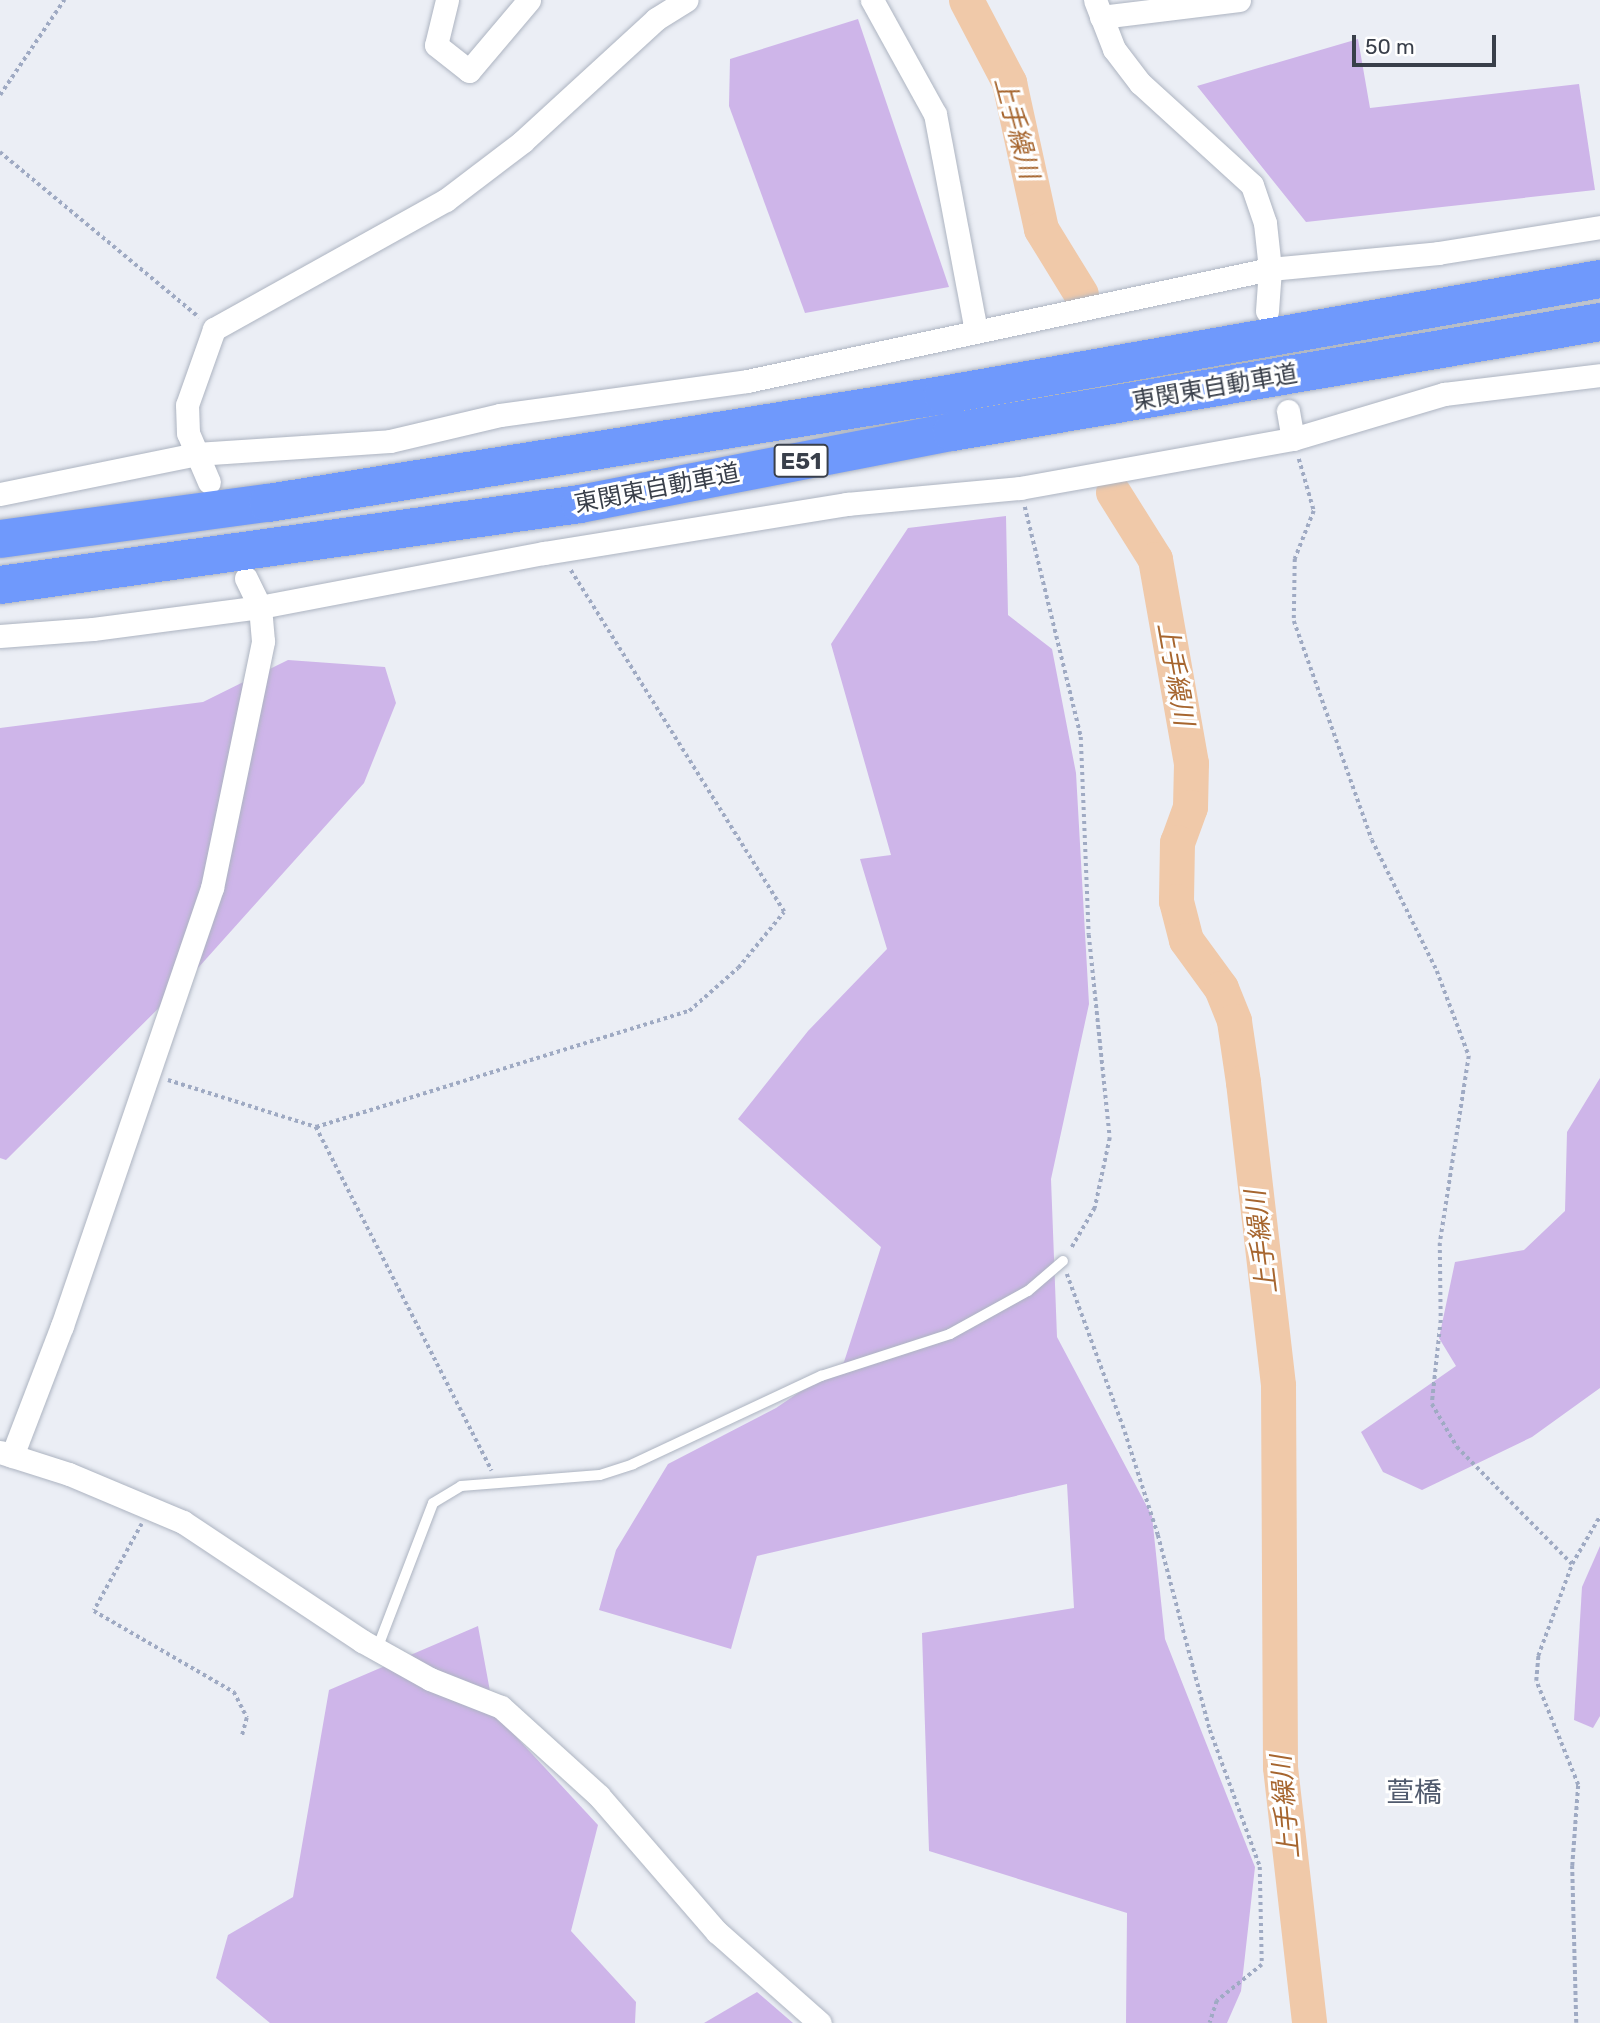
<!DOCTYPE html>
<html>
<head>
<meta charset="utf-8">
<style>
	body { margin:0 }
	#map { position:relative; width:1600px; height:2023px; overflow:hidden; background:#ebeef5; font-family:Rubik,"Noto Sans JP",sans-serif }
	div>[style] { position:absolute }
	.green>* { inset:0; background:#ceb5e9 }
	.river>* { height:35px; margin:-17.5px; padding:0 17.5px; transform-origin:17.5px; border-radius:17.5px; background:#f0c9a9 }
	.path>* { height:3.5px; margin-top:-1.75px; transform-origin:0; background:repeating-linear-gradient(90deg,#9faac3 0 3.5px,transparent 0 7px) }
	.roads { filter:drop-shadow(0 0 2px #adb4c1) drop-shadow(0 0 2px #adb4c1) }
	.service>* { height:10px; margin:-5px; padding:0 5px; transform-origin:5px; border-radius:5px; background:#fff }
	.minor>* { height:23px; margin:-11.5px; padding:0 11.5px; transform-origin:11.5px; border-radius:11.5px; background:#fff }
	.motorway>* { height:38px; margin:-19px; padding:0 19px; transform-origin:19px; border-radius:19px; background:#6f99fc }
	span { translate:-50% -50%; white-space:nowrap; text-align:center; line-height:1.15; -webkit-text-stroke:6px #fff; paint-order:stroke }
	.shield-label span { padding:2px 5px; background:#fff; border:2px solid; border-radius:5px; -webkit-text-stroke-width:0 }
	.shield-label { font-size:23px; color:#393f4a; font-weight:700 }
	.street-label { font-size:24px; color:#393f4a }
	.water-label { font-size:26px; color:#a6652e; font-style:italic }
	.quarter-label { font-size:28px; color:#505a6d }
	.scale { position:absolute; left:1352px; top:35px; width:144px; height:32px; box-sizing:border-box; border:4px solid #393f4a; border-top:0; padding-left:9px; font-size:21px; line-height:24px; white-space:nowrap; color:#393f4a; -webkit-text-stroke:5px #fff; paint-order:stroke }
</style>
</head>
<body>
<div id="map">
	<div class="green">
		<i style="clip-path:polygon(858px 19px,949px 287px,805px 313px,729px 106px,730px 59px)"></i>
		<i style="clip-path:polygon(1358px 39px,1370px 108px,1579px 84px,1595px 190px,1306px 222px,1197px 86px)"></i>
		<i style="clip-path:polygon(1006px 516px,1008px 615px,1052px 649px,1076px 773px,1089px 1004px,1051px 1179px,1057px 1337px,1152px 1516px,1165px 1639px,1255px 1867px,1241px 1991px,1227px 2023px,1126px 2023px,1127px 1913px,929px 1851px,922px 1633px,1074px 1608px,1067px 1484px,757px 1556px,731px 1649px,599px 1610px,616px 1550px,668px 1464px,776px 1408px,844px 1362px,881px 1247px,738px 1119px,808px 1031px,887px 949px,860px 859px,891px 855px,831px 644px,908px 528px)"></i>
		<i style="clip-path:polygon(288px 660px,385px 667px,396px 703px,364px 783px,189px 978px,6px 1160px,0 1158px,0 728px,203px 702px)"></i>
		<i style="clip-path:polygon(1600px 1078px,1600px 1388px,1532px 1437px,1422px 1490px,1383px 1472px,1361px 1432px,1456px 1366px,1439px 1338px,1455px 1262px,1524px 1250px,1565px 1211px,1567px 1132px)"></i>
		<i style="clip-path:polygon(1600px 1546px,1600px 1716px,1593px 1728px,1574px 1720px,1582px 1587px)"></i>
		<i style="clip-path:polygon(478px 1626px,494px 1713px,598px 1825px,571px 1931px,636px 2002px,635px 2023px,270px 2023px,216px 1978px,228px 1935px,293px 1897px,329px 1690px)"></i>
		<i style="clip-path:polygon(757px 1992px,793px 2023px,704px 2023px)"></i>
	</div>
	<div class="river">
		<i style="left:966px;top:0;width:93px;rotate:62.3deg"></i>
		<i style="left:1009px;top:82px;width:150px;rotate:77.7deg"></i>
		<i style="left:1041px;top:229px;width:76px;rotate:58.4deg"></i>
		<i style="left:1113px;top:492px;width:79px;rotate:57.9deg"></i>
		<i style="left:1155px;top:559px;width:207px;rotate:80deg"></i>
		<i style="left:1191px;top:763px;width:44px;rotate:91.3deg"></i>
		<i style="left:1190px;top:807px;width:37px;rotate:110deg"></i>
		<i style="left:1177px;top:842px;width:59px;rotate:91deg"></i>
		<i style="left:1176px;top:901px;width:40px;rotate:75.6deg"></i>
		<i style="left:1186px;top:940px;width:59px;rotate:53.9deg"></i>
		<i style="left:1221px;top:988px;width:35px;rotate:68deg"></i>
		<i style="left:1234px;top:1021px;width:62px;rotate:81.6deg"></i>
		<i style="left:1243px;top:1082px;width:305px;rotate:83.4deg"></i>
		<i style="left:1278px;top:1385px;width:382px;rotate:89.7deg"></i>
		<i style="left:1280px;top:1767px;width:258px;rotate:83.5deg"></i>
	</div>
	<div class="path">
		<i style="left:0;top:95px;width:115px;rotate:-56deg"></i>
		<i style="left:0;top:152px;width:259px;rotate:39.7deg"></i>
		<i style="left:1299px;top:459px;width:54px;rotate:73.9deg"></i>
		<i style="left:1314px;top:511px;width:52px;rotate:111.6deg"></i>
		<i style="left:1295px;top:559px;width:62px;rotate:90.9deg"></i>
		<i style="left:1294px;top:621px;width:232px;rotate:70.4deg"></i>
		<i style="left:1372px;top:840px;width:146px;rotate:63.6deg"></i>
		<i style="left:1437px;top:971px;width:91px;rotate:69.4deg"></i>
		<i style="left:1469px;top:1056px;width:189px;rotate:98.8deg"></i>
		<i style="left:1440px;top:1243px;width:77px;rotate:89.3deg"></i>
		<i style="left:1441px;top:1320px;width:84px;rotate:96.1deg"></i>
		<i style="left:1432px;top:1404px;width:50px;rotate:59.8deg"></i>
		<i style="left:1457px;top:1447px;width:164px;rotate:45.5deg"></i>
		<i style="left:1025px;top:507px;width:237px;rotate:76.3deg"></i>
		<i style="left:1081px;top:737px;width:198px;rotate:87.7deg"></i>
		<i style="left:1089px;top:935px;width:204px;rotate:84.1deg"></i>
		<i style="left:1110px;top:1138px;width:72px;rotate:102.1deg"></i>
		<i style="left:1095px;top:1208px;width:48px;rotate:120.3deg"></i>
		<i style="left:168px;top:1080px;width:155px;rotate:17.6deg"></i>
		<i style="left:316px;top:1127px;width:391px;rotate:-17.3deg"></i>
		<i style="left:689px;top:1011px;width:65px;rotate:-41.3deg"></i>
		<i style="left:738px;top:968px;width:72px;rotate:-50.6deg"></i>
		<i style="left:784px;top:912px;width:404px;rotate:-122deg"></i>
		<i style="left:316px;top:1127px;width:386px;rotate:62.9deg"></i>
		<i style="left:1067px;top:1274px;width:168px;rotate:69.8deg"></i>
		<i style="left:1125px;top:1432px;width:108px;rotate:72.2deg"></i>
		<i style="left:1158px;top:1535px;width:202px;rotate:75.1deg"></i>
		<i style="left:1210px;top:1730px;width:146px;rotate:69.9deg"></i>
		<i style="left:1260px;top:1867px;width:98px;rotate:88.8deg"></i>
		<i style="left:1262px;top:1965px;width:58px;rotate:141.3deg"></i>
		<i style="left:1217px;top:2001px;width:23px;rotate:108deg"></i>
		<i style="left:142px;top:1524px;width:99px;rotate:118.9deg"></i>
		<i style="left:94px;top:1611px;width:162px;rotate:30.1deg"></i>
		<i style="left:234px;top:1692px;width:29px;rotate:63deg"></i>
		<i style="left:247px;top:1718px;width:20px;rotate:105deg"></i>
		<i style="left:1576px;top:2023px;width:157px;rotate:-91.5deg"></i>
		<i style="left:1572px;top:1866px;width:81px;rotate:-85.8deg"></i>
		<i style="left:1578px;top:1785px;width:112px;rotate:-112deg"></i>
		<i style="left:1536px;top:1681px;width:25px;rotate:-85deg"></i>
		<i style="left:1538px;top:1656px;width:98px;rotate:-69.7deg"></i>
		<i style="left:1572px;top:1564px;width:56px;rotate:-59.7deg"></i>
	</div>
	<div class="roads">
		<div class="service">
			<i style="left:377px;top:1649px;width:156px;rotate:-69deg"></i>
			<i style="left:433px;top:1503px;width:33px;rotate:-31deg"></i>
			<i style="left:461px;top:1486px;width:139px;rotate:-4.5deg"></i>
			<i style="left:600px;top:1475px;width:35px;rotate:-18deg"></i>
			<i style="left:633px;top:1464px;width:208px;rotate:-25.1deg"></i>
			<i style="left:821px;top:1376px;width:136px;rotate:-18deg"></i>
			<i style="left:950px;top:1334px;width:89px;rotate:-28.9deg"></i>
			<i style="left:1028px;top:1291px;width:46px;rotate:-40.6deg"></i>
		</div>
		<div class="minor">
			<i style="left:447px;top:0;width:46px;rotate:103.7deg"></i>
			<i style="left:436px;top:45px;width:42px;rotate:38.2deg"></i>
			<i style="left:469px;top:71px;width:93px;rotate:-49.8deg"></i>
			<i style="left:872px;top:0;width:130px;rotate:61.1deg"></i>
			<i style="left:935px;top:114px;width:220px;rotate:79.3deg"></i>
			<i style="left:1095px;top:0;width:53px;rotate:68.8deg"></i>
			<i style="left:1114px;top:49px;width:43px;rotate:52.6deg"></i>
			<i style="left:1140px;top:83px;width:151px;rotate:42.3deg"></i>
			<i style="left:1252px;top:185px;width:40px;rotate:71.1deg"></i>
			<i style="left:1265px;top:223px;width:46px;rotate:83.8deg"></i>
			<i style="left:1270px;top:269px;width:42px;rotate:94.1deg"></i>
			<i style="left:1101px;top:17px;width:139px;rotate:-7deg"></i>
			<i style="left:1288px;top:411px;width:28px;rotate:80deg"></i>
			<i style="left:209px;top:482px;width:53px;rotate:-113.2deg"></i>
			<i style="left:188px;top:433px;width:28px;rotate:-92deg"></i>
			<i style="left:187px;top:405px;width:81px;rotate:-70.4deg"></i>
			<i style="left:214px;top:329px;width:265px;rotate:-29.1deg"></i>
			<i style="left:446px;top:200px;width:96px;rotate:-37.3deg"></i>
			<i style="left:522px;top:142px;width:182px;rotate:-42.5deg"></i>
			<i style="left:656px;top:19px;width:36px;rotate:-32deg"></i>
			<i style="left:0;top:494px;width:200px;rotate:-11.5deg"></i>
			<i style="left:196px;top:454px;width:194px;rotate:-3.8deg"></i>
			<i style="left:390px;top:441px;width:113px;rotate:-13.3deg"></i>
			<i style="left:500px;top:415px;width:249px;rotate:-7.8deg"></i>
			<i style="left:747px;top:381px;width:535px;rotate:-12.09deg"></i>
			<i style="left:1270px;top:269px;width:169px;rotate:-5.4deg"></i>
			<i style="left:1438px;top:253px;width:164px;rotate:-9.1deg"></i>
			<i style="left:0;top:636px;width:93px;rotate:-4.3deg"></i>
			<i style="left:93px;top:629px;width:168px;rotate:-7.5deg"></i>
			<i style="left:260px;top:607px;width:289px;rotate:-10.8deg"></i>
			<i style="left:544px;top:553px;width:307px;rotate:-9.2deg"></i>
			<i style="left:847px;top:504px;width:174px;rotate:-5.3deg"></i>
			<i style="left:1020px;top:488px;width:277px;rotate:-10.2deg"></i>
			<i style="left:1293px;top:439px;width:158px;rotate:-16.6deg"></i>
			<i style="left:1444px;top:394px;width:157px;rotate:-6.9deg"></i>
			<i style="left:0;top:1452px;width:72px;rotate:17.7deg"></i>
			<i style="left:69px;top:1474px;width:124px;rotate:22.8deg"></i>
			<i style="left:183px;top:1522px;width:215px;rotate:33.6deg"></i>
			<i style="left:362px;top:1641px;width:78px;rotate:29.2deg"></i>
			<i style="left:430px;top:1679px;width:76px;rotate:21.5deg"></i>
			<i style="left:501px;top:1707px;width:132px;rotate:42.2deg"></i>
			<i style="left:599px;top:1796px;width:180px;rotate:49.1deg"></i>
			<i style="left:717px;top:1932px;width:137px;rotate:41.5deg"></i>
			<i style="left:12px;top:1456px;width:139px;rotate:-69deg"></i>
			<i style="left:62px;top:1326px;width:463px;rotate:-71.1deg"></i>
			<i style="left:212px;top:888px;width:252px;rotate:-78.3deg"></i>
			<i style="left:263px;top:641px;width:34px;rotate:-95deg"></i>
			<i style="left:260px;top:607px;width:32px;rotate:-116deg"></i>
		</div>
		<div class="motorway">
			<i style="left:0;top:539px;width:270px;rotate:-7.7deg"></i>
			<i style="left:268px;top:503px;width:684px;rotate:-9.09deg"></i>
			<i style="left:943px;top:395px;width:667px;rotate:-10.01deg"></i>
			<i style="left:0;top:585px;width:586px;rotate:-7.95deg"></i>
			<i style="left:580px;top:504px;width:379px;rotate:-11deg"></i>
			<i style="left:952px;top:432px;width:657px;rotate:-9.63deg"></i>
		</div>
	</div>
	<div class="shield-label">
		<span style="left:801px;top:461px">E51</span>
	</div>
	<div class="street-label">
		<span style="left:1215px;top:388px;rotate:-10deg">東関東自動車道</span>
		<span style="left:657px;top:489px;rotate:-11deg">東関東自動車道</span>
	</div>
	<div class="water-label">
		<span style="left:1016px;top:128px;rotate:75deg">上手繰川</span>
		<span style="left:1175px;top:674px;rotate:80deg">上手繰川</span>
		<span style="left:1262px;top:1242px;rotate:-97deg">上手繰川</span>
		<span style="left:1286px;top:1807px;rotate:-95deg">上手繰川</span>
	</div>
	<div class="quarter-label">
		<span style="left:1414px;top:1793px">萱橋</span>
	</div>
	<div class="scale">50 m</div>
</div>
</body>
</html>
